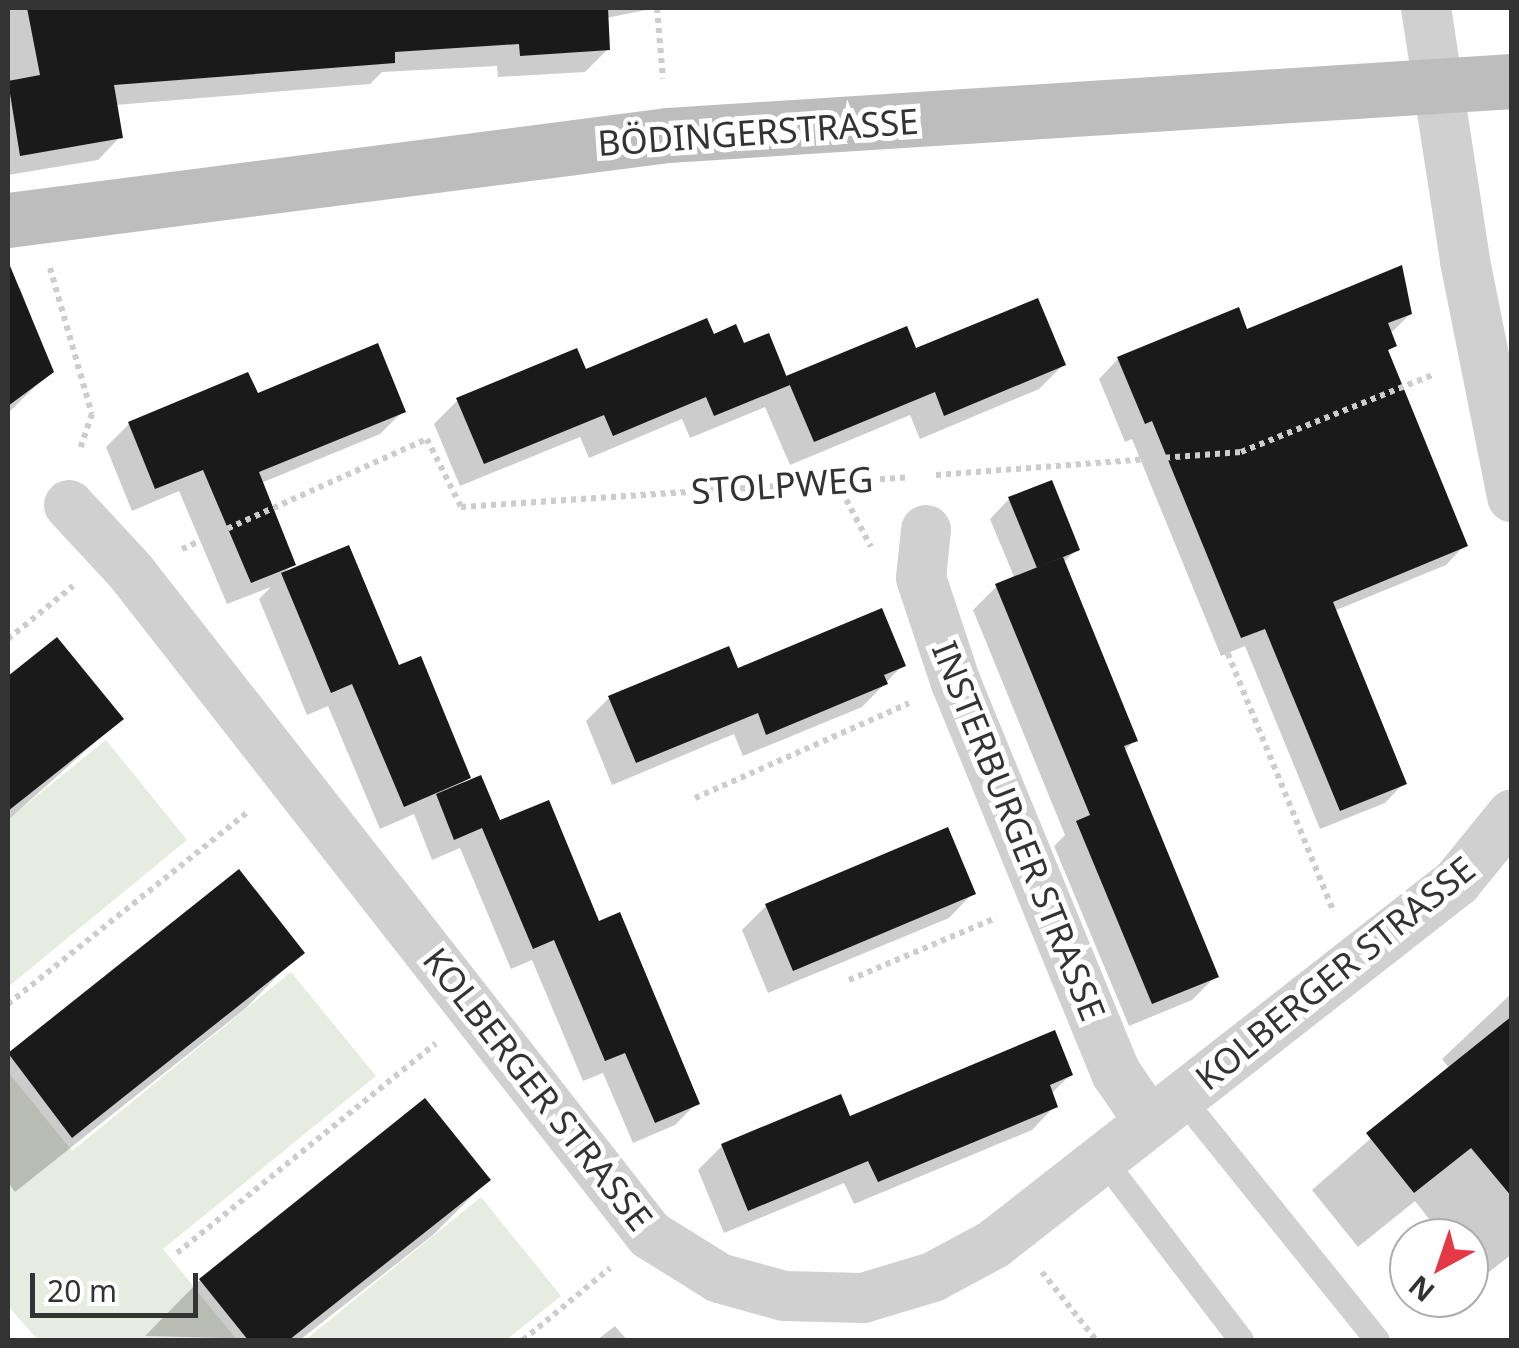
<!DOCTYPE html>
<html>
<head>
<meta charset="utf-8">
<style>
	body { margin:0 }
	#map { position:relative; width:1519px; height:1348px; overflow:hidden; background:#fff; font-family:"Noto Sans",sans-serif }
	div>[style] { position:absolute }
	.green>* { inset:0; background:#e6ecdf }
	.shadow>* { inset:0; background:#0003 }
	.building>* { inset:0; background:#1a1a1a }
	.path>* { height:6px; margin-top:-3px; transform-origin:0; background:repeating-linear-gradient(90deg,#cdcdcd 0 5px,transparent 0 10px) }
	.lane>* { height:25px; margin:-12.5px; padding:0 12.5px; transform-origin:12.5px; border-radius:12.5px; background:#d0d0d0 }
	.street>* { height:50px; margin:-25px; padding:0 25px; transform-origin:25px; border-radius:25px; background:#d0d0d0 }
	.secondary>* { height:55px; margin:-27.5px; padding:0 27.5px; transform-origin:27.5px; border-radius:27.5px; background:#bdbdbd }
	span { translate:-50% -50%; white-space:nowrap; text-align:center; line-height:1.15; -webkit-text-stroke:10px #fff; paint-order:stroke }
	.street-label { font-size:35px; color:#333 }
	.frame { position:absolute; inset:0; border:10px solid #333; pointer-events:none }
	.north { position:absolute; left:1389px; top:1218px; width:100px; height:100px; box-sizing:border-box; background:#fff; border:2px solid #adadad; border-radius:50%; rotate:220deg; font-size:28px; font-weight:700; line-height:40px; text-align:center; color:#333 }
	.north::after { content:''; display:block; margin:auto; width:35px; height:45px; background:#e63946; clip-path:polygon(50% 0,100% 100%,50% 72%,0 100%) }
	.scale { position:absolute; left:30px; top:1273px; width:168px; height:45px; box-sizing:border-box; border:5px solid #333; border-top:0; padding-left:12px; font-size:30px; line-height:35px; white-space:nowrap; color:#333; -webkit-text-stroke:8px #fff; paint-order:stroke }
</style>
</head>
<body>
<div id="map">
	<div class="green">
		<i style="clip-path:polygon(106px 740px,187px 840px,8px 987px,8px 819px)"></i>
		<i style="clip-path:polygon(291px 972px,376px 1076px,163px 1249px,237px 1340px,38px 1340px,8px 1306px,8px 1072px,72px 1151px)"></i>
		<i style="clip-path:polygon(481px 1197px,561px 1296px,506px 1340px,305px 1340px)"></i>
	</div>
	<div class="shadow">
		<i style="clip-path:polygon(8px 8px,45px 9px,656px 8px,606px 18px,608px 49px,585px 72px,498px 77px,497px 66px,382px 72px,370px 84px,115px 105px,120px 137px,98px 160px,8px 175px)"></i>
		<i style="clip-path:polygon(20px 288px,51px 371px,8px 413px,8px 292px)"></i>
		<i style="clip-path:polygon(1410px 314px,1390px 334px,1394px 345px,1386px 353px,1465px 545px,1446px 565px,1334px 611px,1404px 783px,1385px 803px,1320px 829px,1245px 646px,1221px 656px,1132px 439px,1125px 442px,1099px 379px,1118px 359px,1246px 332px)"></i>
		<i style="clip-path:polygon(713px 337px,743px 346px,785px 379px,915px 351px,1063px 365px,1039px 389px,920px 439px,910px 415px,790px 465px,765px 407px,690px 438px,682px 419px,589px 458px,580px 437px,460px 486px,434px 424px,458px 400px)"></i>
		<i style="clip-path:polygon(256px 397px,403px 411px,380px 434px,261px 483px,293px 564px,282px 575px,348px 548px,398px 668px,468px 778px,460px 786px,598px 924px,697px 1103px,675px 1125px,633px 1143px,603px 1073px,583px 1081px,532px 960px,511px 969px,460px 848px,432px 860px,414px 814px,380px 829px,328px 706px,307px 715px,259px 599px,271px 587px,227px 604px,179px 491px,132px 511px,106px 447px,129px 424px)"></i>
		<i style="clip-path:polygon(1009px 499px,1077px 549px,1063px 563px,1135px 740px,1123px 752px,1216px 976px,1192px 1000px,1129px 1026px,1054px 846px,1065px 835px,973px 610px,997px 586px,1015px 579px,990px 519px)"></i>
		<i style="clip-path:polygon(57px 640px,121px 719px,8px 820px,8px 679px)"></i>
		<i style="clip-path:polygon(903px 665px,862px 707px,743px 756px,734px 734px,612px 785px,586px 721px,609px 698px,737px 671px)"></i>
		<i style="clip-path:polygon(238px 873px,301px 952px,246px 1008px,15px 1192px,8px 1182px,8px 1056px)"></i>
		<i style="clip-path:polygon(973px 893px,949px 918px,768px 993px,742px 930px,766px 906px)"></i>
		<i style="clip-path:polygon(1512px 993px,1512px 1254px,1479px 1280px,1469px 1268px,1469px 1238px,1444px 1238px,1415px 1201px,1358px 1247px,1312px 1190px,1450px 1069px,1442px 1059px)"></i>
		<i style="clip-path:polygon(1070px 1075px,1051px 1094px,1055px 1106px,1032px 1130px,854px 1204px,844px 1183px,724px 1233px,698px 1170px,722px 1146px,839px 1097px,848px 1119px)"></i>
		<i style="clip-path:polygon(488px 1180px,433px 1235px,300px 1340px,145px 1336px,200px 1280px)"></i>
		<i style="clip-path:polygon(615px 1326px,627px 1340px,597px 1340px)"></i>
	</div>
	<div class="building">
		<i style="clip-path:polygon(27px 8px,608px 8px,610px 50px,520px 56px,519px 44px,395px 52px,395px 63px,114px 85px,123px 138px,20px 156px,8px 81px,40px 75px)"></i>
		<i style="clip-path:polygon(8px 261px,54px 372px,8px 406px)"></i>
		<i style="clip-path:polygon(1402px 265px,1412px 314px,1388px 323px,1397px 346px,1388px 350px,1468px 546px,1333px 602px,1407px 784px,1340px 811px,1265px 629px,1241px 638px,1152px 421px,1145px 424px,1117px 357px,1239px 307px,1247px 329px)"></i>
		<i style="clip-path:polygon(1038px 298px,1066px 365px,944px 416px,935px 392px,814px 442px,786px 376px,907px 326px,916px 348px)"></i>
		<i style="clip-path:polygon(707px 318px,714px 334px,736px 324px,744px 343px,769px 333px,790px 385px,714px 416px,706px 397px,613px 436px,604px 415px,484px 464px,456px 398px,577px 348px,586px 369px)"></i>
		<i style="clip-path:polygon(378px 343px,406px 412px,259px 472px,296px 565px,251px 583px,203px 470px,155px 489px,128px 422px,248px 372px,258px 393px)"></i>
		<i style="clip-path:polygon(1052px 480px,1080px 550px,1037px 568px,1008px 497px)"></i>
		<i style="clip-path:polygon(349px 545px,399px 665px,421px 656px,471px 778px,404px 807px,352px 684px,331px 693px,281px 573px)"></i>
		<i style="clip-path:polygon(1063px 557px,1138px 741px,1124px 746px,1219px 977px,1152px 1004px,1076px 821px,1090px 815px,995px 584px)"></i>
		<i style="clip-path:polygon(882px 608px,906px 666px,884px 675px,888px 684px,766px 735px,758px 713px,636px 763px,608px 696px,729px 646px,738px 668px)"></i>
		<i style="clip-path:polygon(57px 637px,124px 719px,8px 811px,8px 676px)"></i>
		<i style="clip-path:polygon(481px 775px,500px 820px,549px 800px,599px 921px,620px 912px,700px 1104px,655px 1123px,625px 1053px,605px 1061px,554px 940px,533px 949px,482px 828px,454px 840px,436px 794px)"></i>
		<i style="clip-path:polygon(948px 827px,976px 894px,793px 971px,765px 904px)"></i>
		<i style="clip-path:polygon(239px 869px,305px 953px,72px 1138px,8px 1053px)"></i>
		<i style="clip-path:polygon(1512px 1016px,1512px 1197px,1471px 1148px,1414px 1193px,1366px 1133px)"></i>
		<i style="clip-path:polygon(1055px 1030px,1073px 1075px,1050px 1085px,1058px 1107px,878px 1182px,868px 1161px,748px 1211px,721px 1144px,841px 1094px,850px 1116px)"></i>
		<i style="clip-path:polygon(425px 1098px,491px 1180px,289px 1340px,248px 1340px,199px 1279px)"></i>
	</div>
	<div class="path">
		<i style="left:657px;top:8px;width:71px;rotate:85.2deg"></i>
		<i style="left:50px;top:268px;width:152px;rotate:74deg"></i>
		<i style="left:92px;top:414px;width:40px;rotate:108.9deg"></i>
		<i style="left:1148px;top:459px;width:488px;rotate:67.7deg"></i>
		<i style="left:936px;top:475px;width:306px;rotate:-4.3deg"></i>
		<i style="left:1241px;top:452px;width:207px;rotate:-21.9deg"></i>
		<i style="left:837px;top:482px;width:73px;rotate:62.4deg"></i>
		<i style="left:182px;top:549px;width:269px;rotate:-24.2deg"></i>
		<i style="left:427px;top:439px;width:76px;rotate:63.4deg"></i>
		<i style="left:461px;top:507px;width:449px;rotate:-3.8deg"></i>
		<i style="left:1195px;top:574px;width:14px;rotate:-30deg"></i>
		<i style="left:8px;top:639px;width:84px;rotate:-39.2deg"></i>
		<i style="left:695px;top:798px;width:234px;rotate:-23.9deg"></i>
		<i style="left:849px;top:980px;width:160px;rotate:-22.9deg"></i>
		<i style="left:8px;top:1004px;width:309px;rotate:-38.7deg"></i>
		<i style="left:177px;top:1253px;width:333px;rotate:-39deg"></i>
		<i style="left:1042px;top:1272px;width:87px;rotate:51.5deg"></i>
		<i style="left:523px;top:1340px;width:113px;rotate:-39.6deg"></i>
	</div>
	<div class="lane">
		<i style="left:1181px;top:1097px;width:312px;rotate:51.1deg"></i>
		<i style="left:1102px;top:1158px;width:229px;rotate:52.6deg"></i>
	</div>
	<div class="street">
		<i style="left:1426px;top:8px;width:256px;rotate:81.2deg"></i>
		<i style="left:1465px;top:261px;width:241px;rotate:78.7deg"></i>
		<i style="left:69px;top:505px;width:91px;rotate:47.2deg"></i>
		<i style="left:131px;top:572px;width:842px;rotate:51.95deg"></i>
		<i style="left:650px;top:1235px;width:81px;rotate:31.9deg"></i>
		<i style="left:719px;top:1278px;width:67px;rotate:15.5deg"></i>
		<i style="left:784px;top:1296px;width:79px;rotate:1.5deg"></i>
		<i style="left:863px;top:1298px;width:73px;rotate:-16.7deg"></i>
		<i style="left:933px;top:1277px;width:69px;rotate:-28.4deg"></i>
		<i style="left:994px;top:1244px;width:588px;rotate:-38.02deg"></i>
		<i style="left:1457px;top:882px;width:87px;rotate:-51deg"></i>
		<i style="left:926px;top:530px;width:48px;rotate:95.9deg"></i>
		<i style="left:921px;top:578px;width:111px;rotate:71.6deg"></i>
		<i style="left:956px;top:683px;width:422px;rotate:67.7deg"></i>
		<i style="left:1116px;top:1073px;width:58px;rotate:55.5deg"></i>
	</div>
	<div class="secondary">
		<i style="left:8px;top:220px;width:665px;rotate:-7.34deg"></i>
		<i style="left:668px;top:135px;width:846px;rotate:-3.66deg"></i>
	</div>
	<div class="street-label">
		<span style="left:758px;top:132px;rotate:-4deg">BÖDINGERSTRASSE</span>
		<span style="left:782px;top:485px;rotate:-4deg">STOLPWEG</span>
		<span style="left:1019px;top:831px;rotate:68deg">INSTERBURGER STRASSE</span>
		<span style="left:1335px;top:973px;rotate:-39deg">KOLBERGER STRASSE</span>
		<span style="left:538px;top:1089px;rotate:52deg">KOLBERGER STRASSE</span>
	</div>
	<div class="frame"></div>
	<div class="north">N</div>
	<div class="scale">20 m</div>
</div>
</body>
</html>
